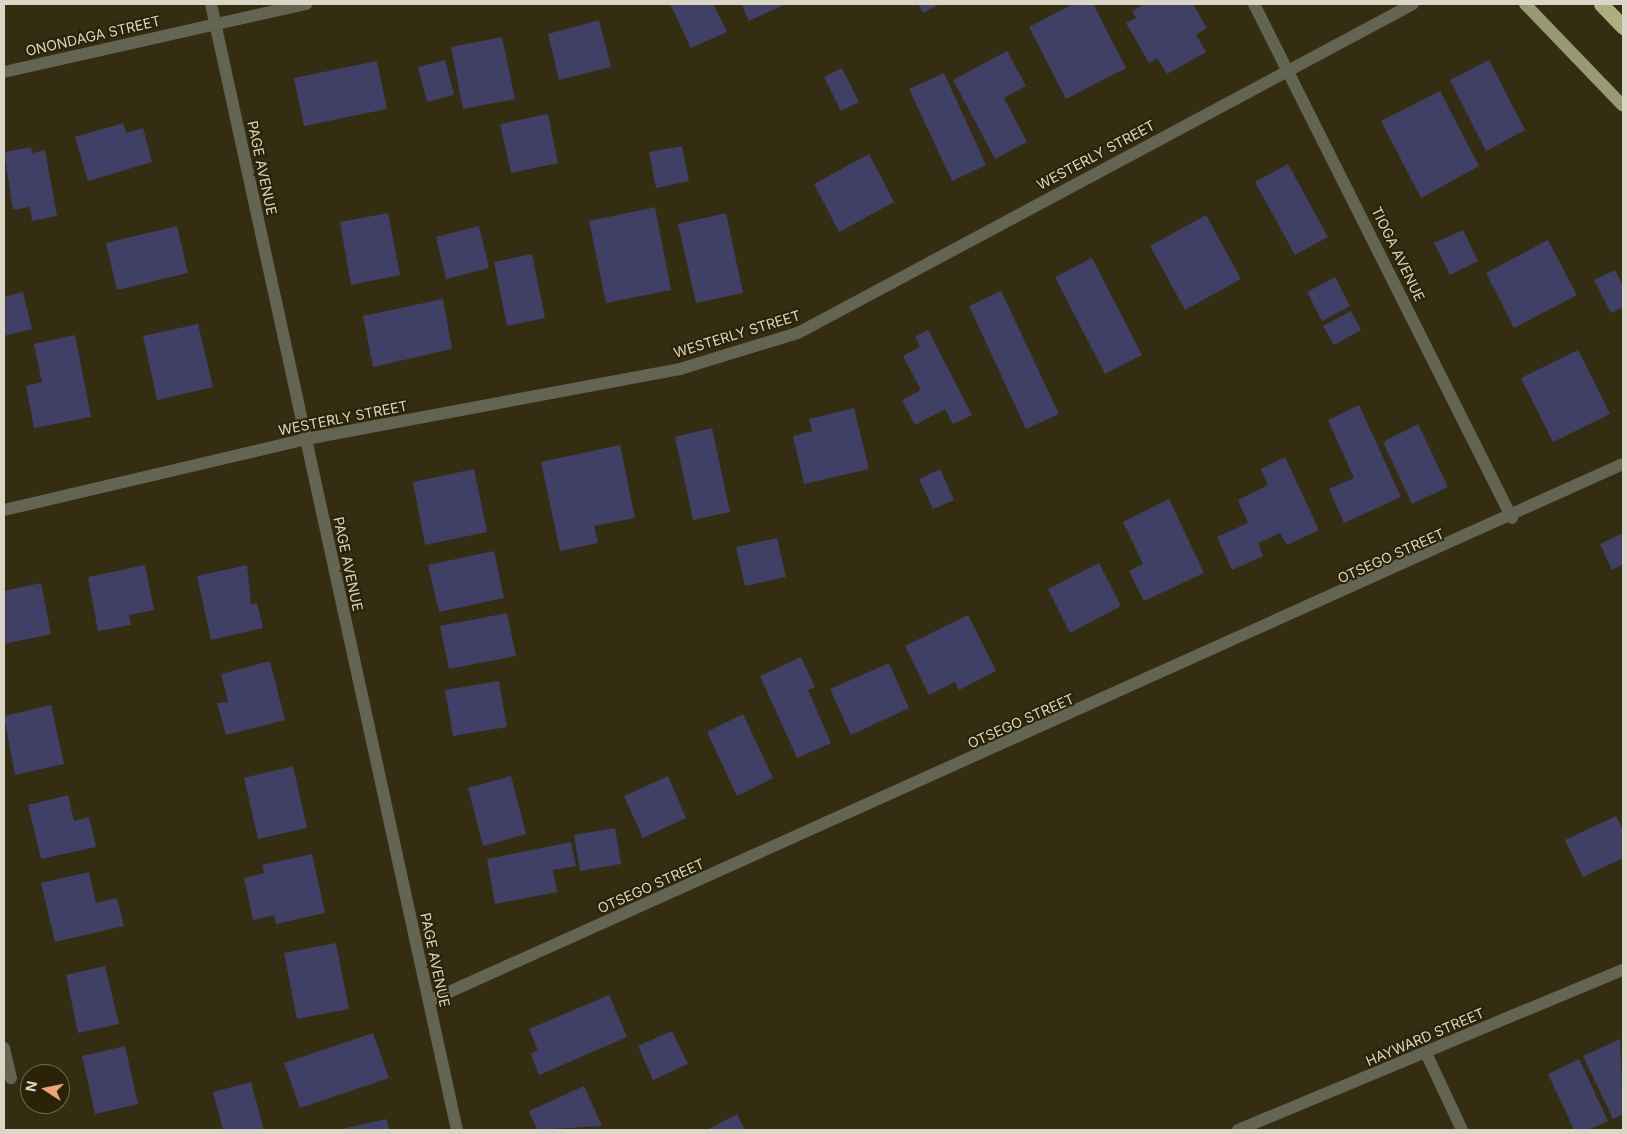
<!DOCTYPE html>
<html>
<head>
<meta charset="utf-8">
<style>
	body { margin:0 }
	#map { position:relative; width:1627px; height:1134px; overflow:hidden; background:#342d12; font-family:Inter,sans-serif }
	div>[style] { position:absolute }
	.building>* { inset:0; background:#403f65 }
	.minor>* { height:12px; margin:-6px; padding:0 6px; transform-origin:6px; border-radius:6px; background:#636452 }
	.major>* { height:12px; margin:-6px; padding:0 6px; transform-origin:6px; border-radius:6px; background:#979a74 }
	.highway>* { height:15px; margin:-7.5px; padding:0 7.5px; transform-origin:7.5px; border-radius:7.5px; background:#acb081 }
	span { translate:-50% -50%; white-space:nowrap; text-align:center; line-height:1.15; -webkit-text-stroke:4px #2a2307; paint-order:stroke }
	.street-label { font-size:14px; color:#dad6c6 }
	.frame { position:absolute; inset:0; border:5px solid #dad6c6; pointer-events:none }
	.north { position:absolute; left:20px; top:1064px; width:50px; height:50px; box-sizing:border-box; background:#2a2307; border:1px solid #706b53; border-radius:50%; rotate:281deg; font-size:14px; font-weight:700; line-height:20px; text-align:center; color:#dad6c6 }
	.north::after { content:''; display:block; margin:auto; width:18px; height:22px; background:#f0a279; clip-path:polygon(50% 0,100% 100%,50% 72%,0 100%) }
</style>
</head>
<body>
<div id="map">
	<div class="building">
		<i style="clip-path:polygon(670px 4px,713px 4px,727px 32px,691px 48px)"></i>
		<i style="clip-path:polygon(741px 4px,786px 4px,749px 21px)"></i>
		<i style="clip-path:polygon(918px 4px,940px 4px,923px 13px)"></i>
		<i style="clip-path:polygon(1073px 4px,1093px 4px,1126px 68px,1066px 99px,1029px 27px)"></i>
		<i style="clip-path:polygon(1144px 4px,1193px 4px,1207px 28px,1196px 35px,1206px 52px,1167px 74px,1157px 58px,1149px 63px,1126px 23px,1136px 18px,1132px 11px)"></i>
		<i style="clip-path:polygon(599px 20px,611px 67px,559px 80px,548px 34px)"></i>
		<i style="clip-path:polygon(502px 37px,515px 99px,463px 109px,451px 47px)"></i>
		<i style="clip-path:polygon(1007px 51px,1026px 86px,1004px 98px,1027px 142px,995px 159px,953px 80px)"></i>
		<i style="clip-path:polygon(445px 60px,454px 95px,427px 102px,418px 67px)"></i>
		<i style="clip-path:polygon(1489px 60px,1525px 130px,1486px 151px,1450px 80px)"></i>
		<i style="clip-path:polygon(377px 61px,387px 109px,304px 126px,294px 78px)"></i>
		<i style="clip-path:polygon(842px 68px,859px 102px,841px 111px,824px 77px)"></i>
		<i style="clip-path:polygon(944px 73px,986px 165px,952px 181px,909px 89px)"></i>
		<i style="clip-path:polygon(1440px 91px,1479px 166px,1421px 198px,1381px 121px)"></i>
		<i style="clip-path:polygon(548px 114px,558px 163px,511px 173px,500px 124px)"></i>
		<i style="clip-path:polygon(123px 123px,126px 133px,143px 128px,152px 162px,88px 181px,75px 137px)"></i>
		<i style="clip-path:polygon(682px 146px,689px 181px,656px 188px,649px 152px)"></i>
		<i style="clip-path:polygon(31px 147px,32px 153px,45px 150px,57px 216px,32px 221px,30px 207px,13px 210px,4px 152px)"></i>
		<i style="clip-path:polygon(869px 154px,894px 202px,839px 232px,814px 184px)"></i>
		<i style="clip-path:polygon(1288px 164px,1328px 237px,1295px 255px,1255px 182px)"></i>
		<i style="clip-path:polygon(655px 207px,671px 290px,606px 303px,589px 221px)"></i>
		<i style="clip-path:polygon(388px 213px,400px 275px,351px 285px,340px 222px)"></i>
		<i style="clip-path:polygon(726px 213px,743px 293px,696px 303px,678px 224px)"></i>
		<i style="clip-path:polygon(1206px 215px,1241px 279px,1185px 310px,1150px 246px)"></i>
		<i style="clip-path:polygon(177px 226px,188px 273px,117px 290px,106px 243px)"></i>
		<i style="clip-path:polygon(479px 226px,489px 268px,446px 279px,436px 237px)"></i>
		<i style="clip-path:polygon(1463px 230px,1478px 261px,1450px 275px,1434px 243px)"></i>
		<i style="clip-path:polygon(1548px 240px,1577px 295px,1514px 328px,1486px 273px)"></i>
		<i style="clip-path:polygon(532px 254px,545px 318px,507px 326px,494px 262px)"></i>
		<i style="clip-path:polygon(1092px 258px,1142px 355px,1105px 374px,1055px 277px)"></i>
		<i style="clip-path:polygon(1615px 270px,1623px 286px,1623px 307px,1611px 313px,1594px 280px)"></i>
		<i style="clip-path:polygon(1335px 277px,1350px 306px,1322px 321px,1307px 292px)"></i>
		<i style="clip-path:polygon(1001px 291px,1059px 414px,1026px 429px,969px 306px)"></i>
		<i style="clip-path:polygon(23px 292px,32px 329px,4px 336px,4px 297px)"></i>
		<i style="clip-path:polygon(443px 299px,452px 349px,373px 367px,363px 316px)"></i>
		<i style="clip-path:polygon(1351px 311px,1361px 330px,1334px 345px,1323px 326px)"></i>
		<i style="clip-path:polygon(198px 324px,213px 387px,157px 400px,143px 336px)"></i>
		<i style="clip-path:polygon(928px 330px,972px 415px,953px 424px,945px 409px,915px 425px,902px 400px,921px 390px,903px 356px,920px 347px,915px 337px)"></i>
		<i style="clip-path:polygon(75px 335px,91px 417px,34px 428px,26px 386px,42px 382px,34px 344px)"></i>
		<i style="clip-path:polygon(1578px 350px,1610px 414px,1553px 442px,1521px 378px)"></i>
		<i style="clip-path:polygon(1359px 405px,1401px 497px,1344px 523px,1329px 489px,1354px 478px,1328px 420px)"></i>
		<i style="clip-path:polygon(854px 408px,869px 469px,804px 484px,793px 436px,812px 431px,809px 419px)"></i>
		<i style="clip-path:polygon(1418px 424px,1448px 487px,1412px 504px,1383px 442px)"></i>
		<i style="clip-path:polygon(712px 428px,730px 512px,693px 520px,675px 437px)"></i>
		<i style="clip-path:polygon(620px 445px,635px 518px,594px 526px,598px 543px,560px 551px,541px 462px)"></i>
		<i style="clip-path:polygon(1285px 457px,1319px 530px,1287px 545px,1280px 533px,1258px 543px,1263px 556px,1232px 570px,1217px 537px,1248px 523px,1238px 500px,1268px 485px,1261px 469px)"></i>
		<i style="clip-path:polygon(474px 469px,487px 532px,425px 545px,413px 482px)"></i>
		<i style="clip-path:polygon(940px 469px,954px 500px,933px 509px,919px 479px)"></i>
		<i style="clip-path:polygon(1169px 499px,1204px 573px,1144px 601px,1129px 571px,1143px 564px,1123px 522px)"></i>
		<i style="clip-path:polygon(1623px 533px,1623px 564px,1612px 570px,1600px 544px)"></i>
		<i style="clip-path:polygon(777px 538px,786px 577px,745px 586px,736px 547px)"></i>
		<i style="clip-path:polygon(494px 551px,504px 598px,439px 612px,428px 565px)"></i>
		<i style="clip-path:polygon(1099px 563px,1121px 606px,1070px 633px,1048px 589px)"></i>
		<i style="clip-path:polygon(145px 565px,154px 610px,129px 615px,131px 625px,98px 631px,88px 577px)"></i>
		<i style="clip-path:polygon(247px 565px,251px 604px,257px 603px,263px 628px,211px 640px,197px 576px)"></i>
		<i style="clip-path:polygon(41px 583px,51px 634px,4px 644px,4px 591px)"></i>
		<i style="clip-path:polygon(507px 613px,516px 656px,449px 669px,440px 626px)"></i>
		<i style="clip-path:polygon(968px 615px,996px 671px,959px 690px,955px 682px,929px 695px,905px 646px)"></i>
		<i style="clip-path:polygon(801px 657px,815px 687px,808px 690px,831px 743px,797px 758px,760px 676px)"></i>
		<i style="clip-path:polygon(270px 661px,285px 720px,226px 735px,217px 703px,228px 702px,221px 674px)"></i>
		<i style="clip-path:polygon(889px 663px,909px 708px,851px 735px,830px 689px)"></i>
		<i style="clip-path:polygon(499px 681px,507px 727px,453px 736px,445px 690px)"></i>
		<i style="clip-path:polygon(51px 705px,64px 764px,15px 775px,4px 716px)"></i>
		<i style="clip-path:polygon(743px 714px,773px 778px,737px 796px,707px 732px)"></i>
		<i style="clip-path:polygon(293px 766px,307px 828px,258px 839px,244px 778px)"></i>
		<i style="clip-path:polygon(511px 776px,526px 834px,483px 846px,468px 788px)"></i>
		<i style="clip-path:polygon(668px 776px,686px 818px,643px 838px,624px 796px)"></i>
		<i style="clip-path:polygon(68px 795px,74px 821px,89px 817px,96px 847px,41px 859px,28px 805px)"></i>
		<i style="clip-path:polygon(1616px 816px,1623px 830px,1623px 858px,1583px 877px,1565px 840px)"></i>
		<i style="clip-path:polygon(615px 828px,621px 864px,580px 871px,574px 835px)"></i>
		<i style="clip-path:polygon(571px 842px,576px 866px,553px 870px,557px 892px,495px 904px,487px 859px)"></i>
		<i style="clip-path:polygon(312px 854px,325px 913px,276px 924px,274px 915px,253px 920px,244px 878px,264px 873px,262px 865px)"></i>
		<i style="clip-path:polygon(89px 872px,96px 903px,117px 898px,124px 926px,55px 942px,41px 883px)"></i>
		<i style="clip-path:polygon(336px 943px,349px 1009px,297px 1019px,284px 953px)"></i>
		<i style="clip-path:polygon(105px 966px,119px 1024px,78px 1033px,66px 975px)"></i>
		<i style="clip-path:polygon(609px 995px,627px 1037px,539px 1075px,531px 1054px,538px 1050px,529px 1029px)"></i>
		<i style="clip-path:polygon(672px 1031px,688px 1064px,653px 1080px,638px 1046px)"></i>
		<i style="clip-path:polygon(373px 1033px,389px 1078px,300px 1108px,284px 1063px)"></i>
		<i style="clip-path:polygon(1620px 1039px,1623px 1114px,1613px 1119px,1583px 1056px)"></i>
		<i style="clip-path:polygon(125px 1046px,138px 1104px,95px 1114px,82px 1056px)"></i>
		<i style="clip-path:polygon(1579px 1059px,1608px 1121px,1588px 1130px,1574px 1130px,1548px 1074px)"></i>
		<i style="clip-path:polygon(251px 1082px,264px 1130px,223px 1130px,213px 1092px)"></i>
		<i style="clip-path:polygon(584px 1086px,602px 1126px,537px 1130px,529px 1111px)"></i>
		<i style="clip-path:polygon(737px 1114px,745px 1130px,707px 1130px)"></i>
		<i style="clip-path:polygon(386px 1119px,390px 1130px,342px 1130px,342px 1129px)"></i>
	</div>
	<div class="minor">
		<i style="left:211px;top:4px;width:1153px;rotate:77.68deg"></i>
		<i style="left:1254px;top:4px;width:575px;rotate:63.35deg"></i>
		<i style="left:4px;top:72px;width:310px;rotate:-12.7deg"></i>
		<i style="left:4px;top:510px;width:310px;rotate:-13.2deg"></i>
		<i style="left:306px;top:439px;width:380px;rotate:-10.6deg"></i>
		<i style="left:680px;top:369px;width:123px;rotate:-17deg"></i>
		<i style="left:798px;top:333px;width:697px;rotate:-28.14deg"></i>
		<i style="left:429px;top:1001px;width:1309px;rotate:-24.22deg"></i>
		<i style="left:4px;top:1048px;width:31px;rotate:77deg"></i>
		<i style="left:1426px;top:1053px;width:85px;rotate:64.9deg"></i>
		<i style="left:1238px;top:1130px;width:417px;rotate:-22.6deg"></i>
	</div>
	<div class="major">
		<i style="left:1525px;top:4px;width:141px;rotate:46.1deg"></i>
	</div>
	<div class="highway">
		<i style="left:1601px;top:4px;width:32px;rotate:46deg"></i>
	</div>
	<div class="street-label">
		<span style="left:93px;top:36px;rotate:-13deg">ONONDAGA STREET</span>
		<span style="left:1096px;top:155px;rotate:-28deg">WESTERLY STREET</span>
		<span style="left:262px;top:168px;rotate:78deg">PAGE AVENUE</span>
		<span style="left:1398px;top:254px;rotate:64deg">TIOGA AVENUE</span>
		<span style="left:737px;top:334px;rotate:-17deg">WESTERLY STREET</span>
		<span style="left:343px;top:418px;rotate:-11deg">WESTERLY STREET</span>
		<span style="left:1391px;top:556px;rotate:-24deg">OTSEGO STREET</span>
		<span style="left:348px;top:564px;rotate:78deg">PAGE AVENUE</span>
		<span style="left:1021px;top:721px;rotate:-24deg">OTSEGO STREET</span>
		<span style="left:651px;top:886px;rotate:-24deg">OTSEGO STREET</span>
		<span style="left:435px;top:960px;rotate:78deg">PAGE AVENUE</span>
		<span style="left:1425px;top:1037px;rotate:-23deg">HAYWARD STREET</span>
	</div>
	<div class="frame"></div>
	<div class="north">N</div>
</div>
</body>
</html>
